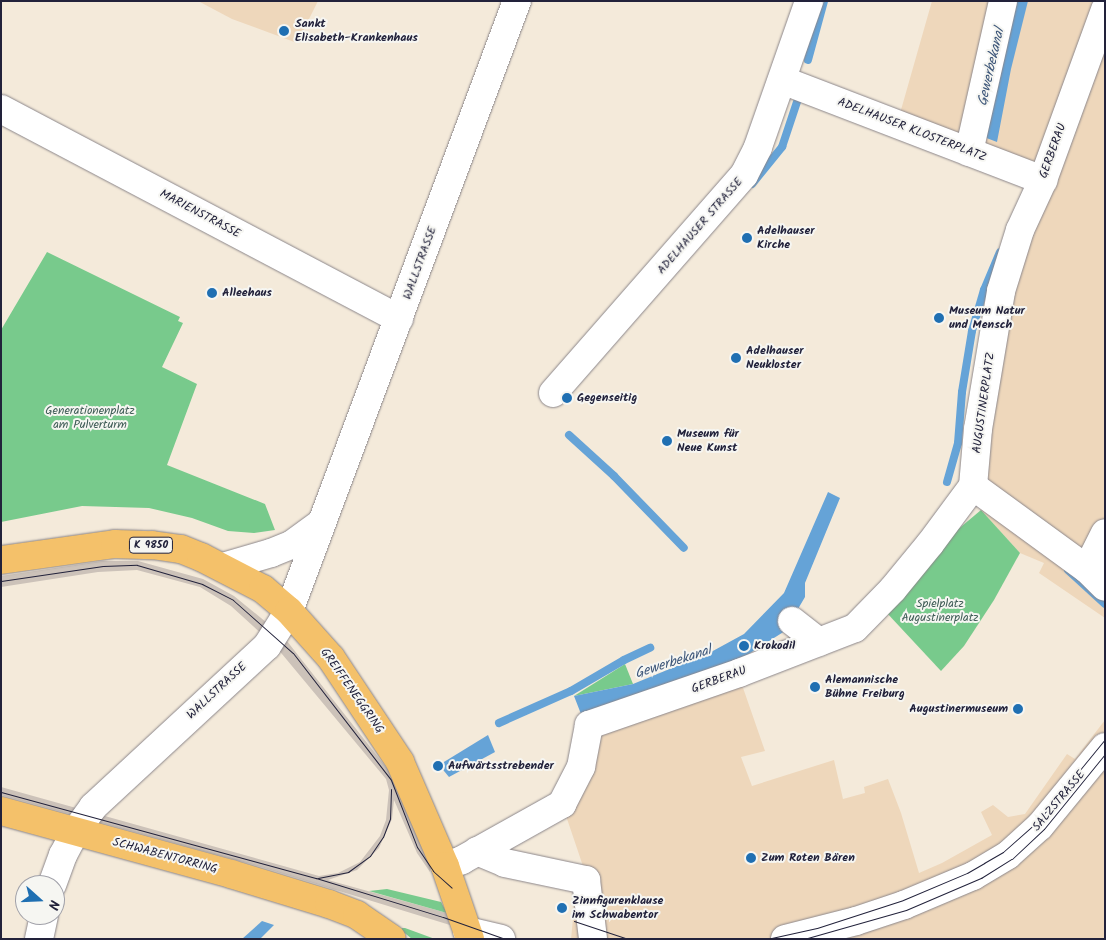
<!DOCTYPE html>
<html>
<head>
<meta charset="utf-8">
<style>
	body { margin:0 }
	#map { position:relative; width:1106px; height:940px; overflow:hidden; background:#f4eada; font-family:Kalam,sans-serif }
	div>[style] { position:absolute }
	.built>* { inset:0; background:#eed7bb }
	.industrial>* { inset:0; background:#ccc2b9 }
	.green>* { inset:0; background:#78ca8c }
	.water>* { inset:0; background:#65a3d7 }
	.stream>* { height:8px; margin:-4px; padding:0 4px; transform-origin:4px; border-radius:4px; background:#65a3d7 }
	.roads { filter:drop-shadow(0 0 1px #8b868a) drop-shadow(0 0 1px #8b868a) }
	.street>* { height:28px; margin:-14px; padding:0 14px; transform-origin:14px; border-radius:14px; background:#fff }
	.primary>* { height:28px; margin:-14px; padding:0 14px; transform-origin:14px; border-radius:14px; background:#f4c16a }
	.tram>* { height:1px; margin:-0.5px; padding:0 0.5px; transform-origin:0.5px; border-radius:0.5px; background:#22223b }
	.dots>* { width:14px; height:14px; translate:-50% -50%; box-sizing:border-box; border:2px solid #f6f6f2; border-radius:50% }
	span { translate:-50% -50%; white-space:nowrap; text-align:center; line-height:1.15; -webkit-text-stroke:4px #f6f6f2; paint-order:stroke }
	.shield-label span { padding:1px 4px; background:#f6f6f2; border:1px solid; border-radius:4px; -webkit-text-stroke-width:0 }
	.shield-label { font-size:11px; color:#22223b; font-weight:700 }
	.poi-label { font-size:12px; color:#22223b; font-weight:700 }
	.left { translate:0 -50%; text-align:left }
	.right { translate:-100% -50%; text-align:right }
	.street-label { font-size:12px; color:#22223b }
	.park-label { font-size:12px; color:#405d57 }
	.water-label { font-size:14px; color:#3d5679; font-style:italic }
	.frame { position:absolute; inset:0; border:2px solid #22223b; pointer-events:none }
	.north { position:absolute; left:15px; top:875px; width:50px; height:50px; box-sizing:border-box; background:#f6f6f2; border:1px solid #a1a1a9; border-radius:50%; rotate:110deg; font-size:14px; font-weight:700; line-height:20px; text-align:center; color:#22223b }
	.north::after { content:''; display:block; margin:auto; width:18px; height:22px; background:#1f6fb2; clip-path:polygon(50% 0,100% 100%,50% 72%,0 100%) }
</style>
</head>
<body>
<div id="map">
	<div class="built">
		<i style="clip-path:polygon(198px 1px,318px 1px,297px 43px,232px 19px)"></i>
		<i style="clip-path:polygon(932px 1px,1105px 1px,1105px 618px,1039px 573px,1044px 563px,1020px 553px,981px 510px,973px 486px,979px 426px,1042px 180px,897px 124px)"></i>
		<i style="clip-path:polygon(741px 682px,765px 751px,741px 757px,752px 786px,834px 760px,843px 799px,865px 793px,864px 787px,888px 779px,901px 813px,919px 873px,942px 863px,992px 835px,981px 812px,993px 805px,1008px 817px,1025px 814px,1067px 754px,1075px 759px,1105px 720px,1105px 939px,571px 939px,575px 899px,585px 872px,562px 804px,589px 725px)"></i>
	</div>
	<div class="industrial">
		<i style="clip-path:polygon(102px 561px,138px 561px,203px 579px,234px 596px,283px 636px,393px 776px,430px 863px,430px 872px,417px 853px,394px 800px,392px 819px,379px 848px,357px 870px,328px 880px,447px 913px,450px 925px,261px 867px,1px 795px,1px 787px,319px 876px,338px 873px,360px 862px,380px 836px,386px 820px,389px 790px,386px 779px,277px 648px,231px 606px,200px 587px,137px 570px,98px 572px,1px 587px,1px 576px)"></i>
	</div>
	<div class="green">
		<i style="clip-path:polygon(47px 252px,180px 317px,178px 321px,183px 323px,162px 367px,197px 384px,167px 465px,265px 504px,275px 530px,254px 533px,228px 531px,192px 518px,149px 508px,82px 506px,1px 522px,1px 330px)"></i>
		<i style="clip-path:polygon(981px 510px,1020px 553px,994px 600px,964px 646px,941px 671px,886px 612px,956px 531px)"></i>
		<i style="clip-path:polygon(625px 664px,633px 684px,574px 696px)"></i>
		<i style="clip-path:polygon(387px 889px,441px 902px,447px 913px,369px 891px)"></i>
		<i style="clip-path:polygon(402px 928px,405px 928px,435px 939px,412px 939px,401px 930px)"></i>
	</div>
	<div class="water">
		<i style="clip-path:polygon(1010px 1px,1028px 1px,1011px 69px,997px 142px,976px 134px)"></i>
		<i style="clip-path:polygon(828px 492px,840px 498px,805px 583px,805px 597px,785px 631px,736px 662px,581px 714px,574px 696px,633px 684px,711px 652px,744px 634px,784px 593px)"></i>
		<i style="clip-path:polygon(488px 735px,495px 752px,449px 777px,439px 765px)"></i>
		<i style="clip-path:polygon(262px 921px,274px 925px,260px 939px,242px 939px)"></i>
	</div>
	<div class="stream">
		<i style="left:808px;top:60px;width:61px;rotate:-74.8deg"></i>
		<i style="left:752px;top:184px;width:48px;rotate:-51deg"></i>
		<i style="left:782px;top:147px;width:54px;rotate:-71.6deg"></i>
		<i style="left:569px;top:435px;width:61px;rotate:42.3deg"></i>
		<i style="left:614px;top:476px;width:100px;rotate:45.8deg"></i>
		<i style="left:947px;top:482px;width:41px;rotate:-74.2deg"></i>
		<i style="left:958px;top:443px;width:51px;rotate:-85.5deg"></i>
		<i style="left:962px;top:392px;width:62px;rotate:-80.7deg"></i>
		<i style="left:972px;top:331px;width:43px;rotate:-73.7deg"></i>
		<i style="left:984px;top:290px;width:41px;rotate:-67.2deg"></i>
		<i style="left:1068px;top:570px;width:50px;rotate:42.6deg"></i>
		<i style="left:499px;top:723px;width:79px;rotate:-24deg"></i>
		<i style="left:571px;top:691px;width:61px;rotate:-30.3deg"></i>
		<i style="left:624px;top:660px;width:29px;rotate:-25deg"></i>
	</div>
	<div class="roads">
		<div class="street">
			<i style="left:782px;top:80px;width:280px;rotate:21deg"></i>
			<i style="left:1px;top:109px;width:450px;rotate:27.8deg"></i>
			<i style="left:969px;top:152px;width:155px;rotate:-77.3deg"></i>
			<i style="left:553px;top:393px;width:290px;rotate:-48.8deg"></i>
			<i style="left:744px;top:175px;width:31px;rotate:-63deg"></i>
			<i style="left:758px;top:147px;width:155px;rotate:-70.7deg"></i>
			<i style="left:973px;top:486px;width:141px;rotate:36.1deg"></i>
			<i style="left:1087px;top:569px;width:25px;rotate:45deg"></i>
			<i style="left:223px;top:567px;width:50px;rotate:-16.3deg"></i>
			<i style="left:271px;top:553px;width:22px;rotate:-22deg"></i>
			<i style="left:291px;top:545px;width:36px;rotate:-36deg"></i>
			<i style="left:1087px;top:569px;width:40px;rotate:-63.4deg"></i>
			<i style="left:792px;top:621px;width:34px;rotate:38deg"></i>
			<i style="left:477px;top:851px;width:30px;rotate:23deg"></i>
			<i style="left:505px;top:863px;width:83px;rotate:11.9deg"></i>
			<i style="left:586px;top:880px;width:59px;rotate:83.2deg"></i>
			<i style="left:445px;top:866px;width:18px;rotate:-19deg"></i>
			<i style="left:462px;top:860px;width:115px;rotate:-29.2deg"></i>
			<i style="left:562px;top:804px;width:42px;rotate:-62.8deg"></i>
			<i style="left:581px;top:767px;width:43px;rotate:-79.2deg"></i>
			<i style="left:589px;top:725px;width:159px;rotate:-19.1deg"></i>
			<i style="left:739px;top:673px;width:124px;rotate:-21.2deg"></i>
			<i style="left:855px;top:628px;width:54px;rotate:-45.7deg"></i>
			<i style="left:893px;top:589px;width:58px;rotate:-50.6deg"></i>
			<i style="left:930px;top:544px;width:72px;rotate:-53.4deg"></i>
			<i style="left:973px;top:486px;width:57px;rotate:-85deg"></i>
			<i style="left:978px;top:429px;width:140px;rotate:-80.5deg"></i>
			<i style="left:1001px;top:291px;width:64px;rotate:-72.7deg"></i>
			<i style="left:1020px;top:230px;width:55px;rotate:-65.3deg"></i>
			<i style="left:1043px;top:180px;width:181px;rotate:-70deg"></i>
			<i style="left:52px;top:885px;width:32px;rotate:-70deg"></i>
			<i style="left:63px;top:855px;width:26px;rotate:-62deg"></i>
			<i style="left:75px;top:832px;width:31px;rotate:-54deg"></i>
			<i style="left:93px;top:807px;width:237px;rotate:-42.8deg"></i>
			<i style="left:267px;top:646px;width:41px;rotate:-57.8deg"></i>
			<i style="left:289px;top:611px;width:651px;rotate:-69.51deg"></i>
			<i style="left:467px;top:931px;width:35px;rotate:13deg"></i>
			<i style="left:39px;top:939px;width:25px;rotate:-78deg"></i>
			<i style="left:785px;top:939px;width:73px;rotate:-14.2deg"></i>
			<i style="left:856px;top:921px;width:51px;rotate:-18.4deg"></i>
			<i style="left:904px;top:905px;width:75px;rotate:-22.8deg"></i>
			<i style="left:973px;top:876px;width:41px;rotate:-31deg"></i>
			<i style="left:1008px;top:855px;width:43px;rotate:-42.2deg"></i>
			<i style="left:1040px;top:826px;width:102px;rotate:-50.6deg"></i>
		</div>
		<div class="primary">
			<i style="left:1px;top:560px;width:115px;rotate:-8deg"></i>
			<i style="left:115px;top:544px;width:37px;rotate:2deg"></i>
			<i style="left:152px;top:545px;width:29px;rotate:8deg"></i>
			<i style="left:181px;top:549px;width:22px;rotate:22deg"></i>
			<i style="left:201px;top:557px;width:70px;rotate:27.3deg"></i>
			<i style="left:263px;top:589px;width:34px;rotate:40deg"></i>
			<i style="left:289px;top:611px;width:63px;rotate:48.2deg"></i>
			<i style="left:331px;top:658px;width:125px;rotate:56.4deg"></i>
			<i style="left:400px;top:762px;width:113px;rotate:66.6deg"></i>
			<i style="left:445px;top:866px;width:77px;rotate:71.1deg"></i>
			<i style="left:1px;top:811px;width:238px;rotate:15.3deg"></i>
			<i style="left:231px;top:874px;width:102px;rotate:17deg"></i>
			<i style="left:329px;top:904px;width:30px;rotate:21deg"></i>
			<i style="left:357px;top:915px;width:42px;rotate:34.4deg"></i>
		</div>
	</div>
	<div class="tram">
		<i style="left:1px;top:581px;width:103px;rotate:-8.4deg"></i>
		<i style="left:103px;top:566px;width:34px;rotate:-2deg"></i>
		<i style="left:137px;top:565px;width:68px;rotate:16.3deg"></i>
		<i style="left:202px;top:584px;width:35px;rotate:27deg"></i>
		<i style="left:233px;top:600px;width:80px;rotate:41.5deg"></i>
		<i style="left:293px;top:653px;width:160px;rotate:52.3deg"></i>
		<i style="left:391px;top:780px;width:72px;rotate:68.8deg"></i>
		<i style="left:417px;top:847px;width:29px;rotate:56deg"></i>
		<i style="left:433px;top:871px;width:25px;rotate:42deg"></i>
		<i style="left:1px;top:792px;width:327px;rotate:15.3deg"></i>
		<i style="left:316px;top:878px;width:133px;rotate:17.1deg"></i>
		<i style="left:443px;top:917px;width:66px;rotate:19.5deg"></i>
		<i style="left:318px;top:878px;width:31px;rotate:-11deg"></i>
		<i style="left:348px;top:872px;width:27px;rotate:-36deg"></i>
		<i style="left:370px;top:856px;width:23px;rotate:-56deg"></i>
		<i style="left:383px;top:837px;width:19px;rotate:-69deg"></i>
		<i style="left:390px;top:819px;width:30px;rotate:-88deg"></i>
		<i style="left:574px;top:921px;width:57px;rotate:18.4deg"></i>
		<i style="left:767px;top:939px;width:51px;rotate:-12.4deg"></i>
		<i style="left:817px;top:928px;width:90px;rotate:-18deg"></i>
		<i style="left:903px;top:900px;width:69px;rotate:-22.9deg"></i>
		<i style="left:967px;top:873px;width:20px;rotate:-30deg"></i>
		<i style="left:984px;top:863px;width:22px;rotate:-30deg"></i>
		<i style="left:1003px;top:852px;width:47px;rotate:-41.5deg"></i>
		<i style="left:1038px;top:821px;width:106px;rotate:-50.7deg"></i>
		<i style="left:804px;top:939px;width:106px;rotate:-15.9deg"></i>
		<i style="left:906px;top:910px;width:82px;rotate:-23.1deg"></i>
		<i style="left:981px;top:878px;width:36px;rotate:-32deg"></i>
		<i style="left:1012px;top:859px;width:44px;rotate:-43.2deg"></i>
		<i style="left:1044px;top:829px;width:97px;rotate:-50.9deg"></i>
	</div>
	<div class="dots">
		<i style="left:284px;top:31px;background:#1f6fb2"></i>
		<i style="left:747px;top:238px;background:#1f6fb2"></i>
		<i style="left:212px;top:293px;background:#1f6fb2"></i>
		<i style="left:939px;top:318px;background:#1f6fb2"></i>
		<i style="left:736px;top:358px;background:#1f6fb2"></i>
		<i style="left:567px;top:398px;background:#1f6fb2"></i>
		<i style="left:667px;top:441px;background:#1f6fb2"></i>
		<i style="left:744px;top:646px;background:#1f6fb2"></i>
		<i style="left:815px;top:687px;background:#1f6fb2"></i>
		<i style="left:1018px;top:709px;background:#1f6fb2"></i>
		<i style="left:438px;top:766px;background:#1f6fb2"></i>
		<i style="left:751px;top:858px;background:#1f6fb2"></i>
		<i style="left:562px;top:908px;background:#1f6fb2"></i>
	</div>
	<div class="shield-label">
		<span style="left:151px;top:545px">K 9850</span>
	</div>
	<div class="poi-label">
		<span class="left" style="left:295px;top:31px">Sankt<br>Elisabeth-Krankenhaus</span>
		<span class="left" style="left:757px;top:238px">Adelhauser<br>Kirche</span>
		<span class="left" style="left:222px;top:293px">Alleehaus</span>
		<span class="left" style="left:949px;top:318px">Museum Natur<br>und Mensch</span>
		<span class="left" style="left:746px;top:358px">Adelhauser<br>Neukloster</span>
		<span class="left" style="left:577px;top:398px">Gegenseitig</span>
		<span class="left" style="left:677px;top:441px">Museum für<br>Neue Kunst</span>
		<span class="left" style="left:754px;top:646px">Krokodil</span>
		<span class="left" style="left:825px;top:687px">Alemannische<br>Bühne Freiburg</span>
		<span class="right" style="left:1008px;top:709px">Augustinermuseum</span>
		<span class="left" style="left:448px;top:766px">Aufwärtsstrebender</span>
		<span class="left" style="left:761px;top:858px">Zum Roten Bären</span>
		<span class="left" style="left:572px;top:908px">Zinnfigurenklause<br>im Schwabentor</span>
	</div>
	<div class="street-label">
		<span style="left:912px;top:130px;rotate:21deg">ADELHAUSER KLOSTERPLATZ</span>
		<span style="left:1053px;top:151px;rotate:-70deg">GERBERAU</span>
		<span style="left:200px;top:214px;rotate:28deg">MARIENSTRASSE</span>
		<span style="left:700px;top:226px;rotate:-49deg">ADELHAUSER STRASSE</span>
		<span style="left:420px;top:263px;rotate:-70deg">WALLSTRASSE</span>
		<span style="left:984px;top:403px;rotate:-82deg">AUGUSTINERPLATZ</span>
		<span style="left:719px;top:680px;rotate:-20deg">GERBERAU</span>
		<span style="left:217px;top:691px;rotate:-43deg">WALLSTRASSE</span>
		<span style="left:352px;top:691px;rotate:55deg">GREIFFENEGGRING</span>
		<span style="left:1059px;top:801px;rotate:-50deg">SALZSTRASSE</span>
		<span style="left:165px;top:856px;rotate:15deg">SCHWABENTORRING</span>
	</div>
	<div class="park-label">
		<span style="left:90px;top:418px">Generationenplatz<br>am Pulverturm</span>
		<span style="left:940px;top:611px">Spielplatz<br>Augustinerplatz</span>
	</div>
	<div class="water-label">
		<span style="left:991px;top:67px;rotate:-77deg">Gewerbekanal</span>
		<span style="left:673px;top:662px;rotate:-18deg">Gewerbekanal</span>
	</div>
	<div class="frame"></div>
	<div class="north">N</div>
</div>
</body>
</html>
